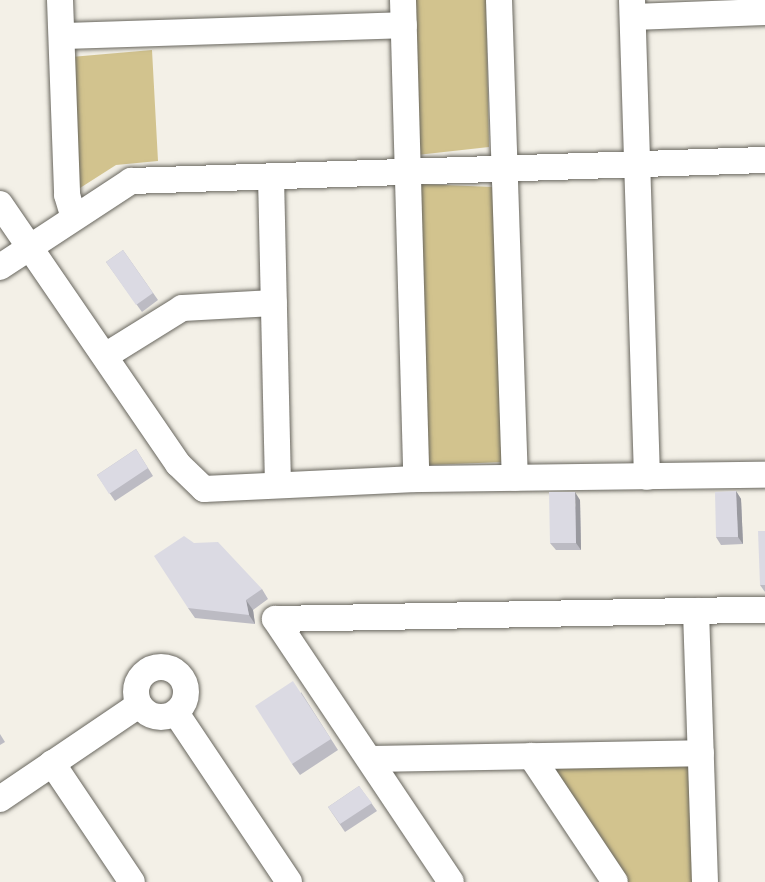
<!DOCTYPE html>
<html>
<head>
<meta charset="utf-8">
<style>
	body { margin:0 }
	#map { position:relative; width:765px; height:882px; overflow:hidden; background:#f3f0e7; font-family:Figtree,sans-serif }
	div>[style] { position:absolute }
	.green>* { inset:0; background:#d2c38e }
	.roads { filter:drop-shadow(0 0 2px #68665e) drop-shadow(0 0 2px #68665e) }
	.minor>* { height:26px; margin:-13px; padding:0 13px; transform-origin:13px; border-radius:13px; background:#fff }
	.minor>.ring { margin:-13px; padding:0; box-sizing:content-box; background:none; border:26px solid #fff; border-radius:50% }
	.wall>* { inset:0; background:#bcbbc3 }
	.shaded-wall>* { inset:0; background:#99999f }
	.building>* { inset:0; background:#dbdae3 }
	span { translate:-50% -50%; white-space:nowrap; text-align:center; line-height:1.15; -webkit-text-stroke:5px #fffdf8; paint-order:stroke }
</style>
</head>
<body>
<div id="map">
	<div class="green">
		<i style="clip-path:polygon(413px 0,486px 0,489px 147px,417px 155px)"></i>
		<i style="clip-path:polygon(152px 50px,158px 161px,116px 165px,80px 188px,73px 182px,71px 57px)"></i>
		<i style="clip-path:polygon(419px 184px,493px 187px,504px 462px,427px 465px)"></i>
		<i style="clip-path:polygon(546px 764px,691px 764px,695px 882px,626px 882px)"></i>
	</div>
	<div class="roads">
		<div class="minor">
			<i style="left:60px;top:0;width:195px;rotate:87.9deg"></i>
			<i style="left:67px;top:195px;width:21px;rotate:73deg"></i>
			<i style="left:403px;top:0;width:479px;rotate:88.4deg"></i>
			<i style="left:499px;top:0;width:478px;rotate:88.1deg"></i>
			<i style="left:632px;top:0;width:477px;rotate:88.2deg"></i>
			<i style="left:633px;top:17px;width:132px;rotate:-2.2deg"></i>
			<i style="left:62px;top:36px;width:342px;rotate:-1.8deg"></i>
			<i style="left:271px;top:177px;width:308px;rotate:88.7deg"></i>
			<i style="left:0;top:204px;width:315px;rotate:55.6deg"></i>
			<i style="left:178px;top:464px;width:36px;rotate:44deg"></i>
			<i style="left:204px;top:489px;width:212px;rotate:-2.7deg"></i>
			<i style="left:416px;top:479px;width:349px;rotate:-0.7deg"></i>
			<i style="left:0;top:267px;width:157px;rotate:-33.3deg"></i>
			<i style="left:131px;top:181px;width:634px;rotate:-1.9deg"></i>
			<i style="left:105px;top:356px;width:91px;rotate:-31.9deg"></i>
			<i style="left:182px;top:308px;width:92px;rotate:-3.1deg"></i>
			<i style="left:696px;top:611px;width:271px;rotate:88.1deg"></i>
			<i style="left:275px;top:619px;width:490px;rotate:-1.1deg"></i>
			<i style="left:275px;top:619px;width:316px;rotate:56.2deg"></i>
			<i class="ring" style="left:136px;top:667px;width:24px;height:24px"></i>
			<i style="left:176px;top:713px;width:203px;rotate:56.2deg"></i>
			<i style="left:531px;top:756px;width:151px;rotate:56.3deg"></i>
			<i style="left:370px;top:759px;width:331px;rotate:-1deg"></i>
			<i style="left:52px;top:763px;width:143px;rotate:56.1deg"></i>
			<i style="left:0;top:799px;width:168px;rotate:-34.1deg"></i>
		</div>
	</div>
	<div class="wall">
		<i style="clip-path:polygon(123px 250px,158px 300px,142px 312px,106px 262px)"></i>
		<i style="clip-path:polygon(136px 449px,153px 476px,115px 501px,97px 475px)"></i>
		<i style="clip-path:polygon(736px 491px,741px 499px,743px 544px,721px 545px,716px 537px)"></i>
		<i style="clip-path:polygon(580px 500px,581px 550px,556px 550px,550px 543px)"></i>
		<i style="clip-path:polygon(765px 531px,765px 592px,760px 585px)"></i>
		<i style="clip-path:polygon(262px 589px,268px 599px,253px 610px,255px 624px,195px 618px,188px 608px)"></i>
		<i style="clip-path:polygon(301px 692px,338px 750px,300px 775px,292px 764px)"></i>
		<i style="clip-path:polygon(0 734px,5px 742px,0 745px)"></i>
		<i style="clip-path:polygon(359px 786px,377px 811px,345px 832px,328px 807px)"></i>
	</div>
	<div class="shaded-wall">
		<i style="clip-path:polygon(736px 491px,741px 499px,743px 544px,738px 537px)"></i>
		<i style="clip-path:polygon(575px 492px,580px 500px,581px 550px,576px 543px)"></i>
		<i style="clip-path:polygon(246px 600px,253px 610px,255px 624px,249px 615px)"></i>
	</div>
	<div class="building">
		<i style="clip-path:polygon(123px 250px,153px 293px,136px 305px,106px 262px)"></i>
		<i style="clip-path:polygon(136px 449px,148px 468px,109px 494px,97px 475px)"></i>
		<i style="clip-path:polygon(736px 491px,738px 537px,716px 537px,715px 492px)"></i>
		<i style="clip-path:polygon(549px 492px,575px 492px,576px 543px,550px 543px)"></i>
		<i style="clip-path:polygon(758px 531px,765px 531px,765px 585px,760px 585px)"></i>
		<i style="clip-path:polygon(184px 536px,194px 543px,218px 542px,262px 589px,246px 600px,249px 615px,188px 608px,154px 556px)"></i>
		<i style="clip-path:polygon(293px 681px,331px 739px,292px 764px,255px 706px)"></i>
		<i style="clip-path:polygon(359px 786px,372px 803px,340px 824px,328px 807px)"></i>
	</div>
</div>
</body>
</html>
